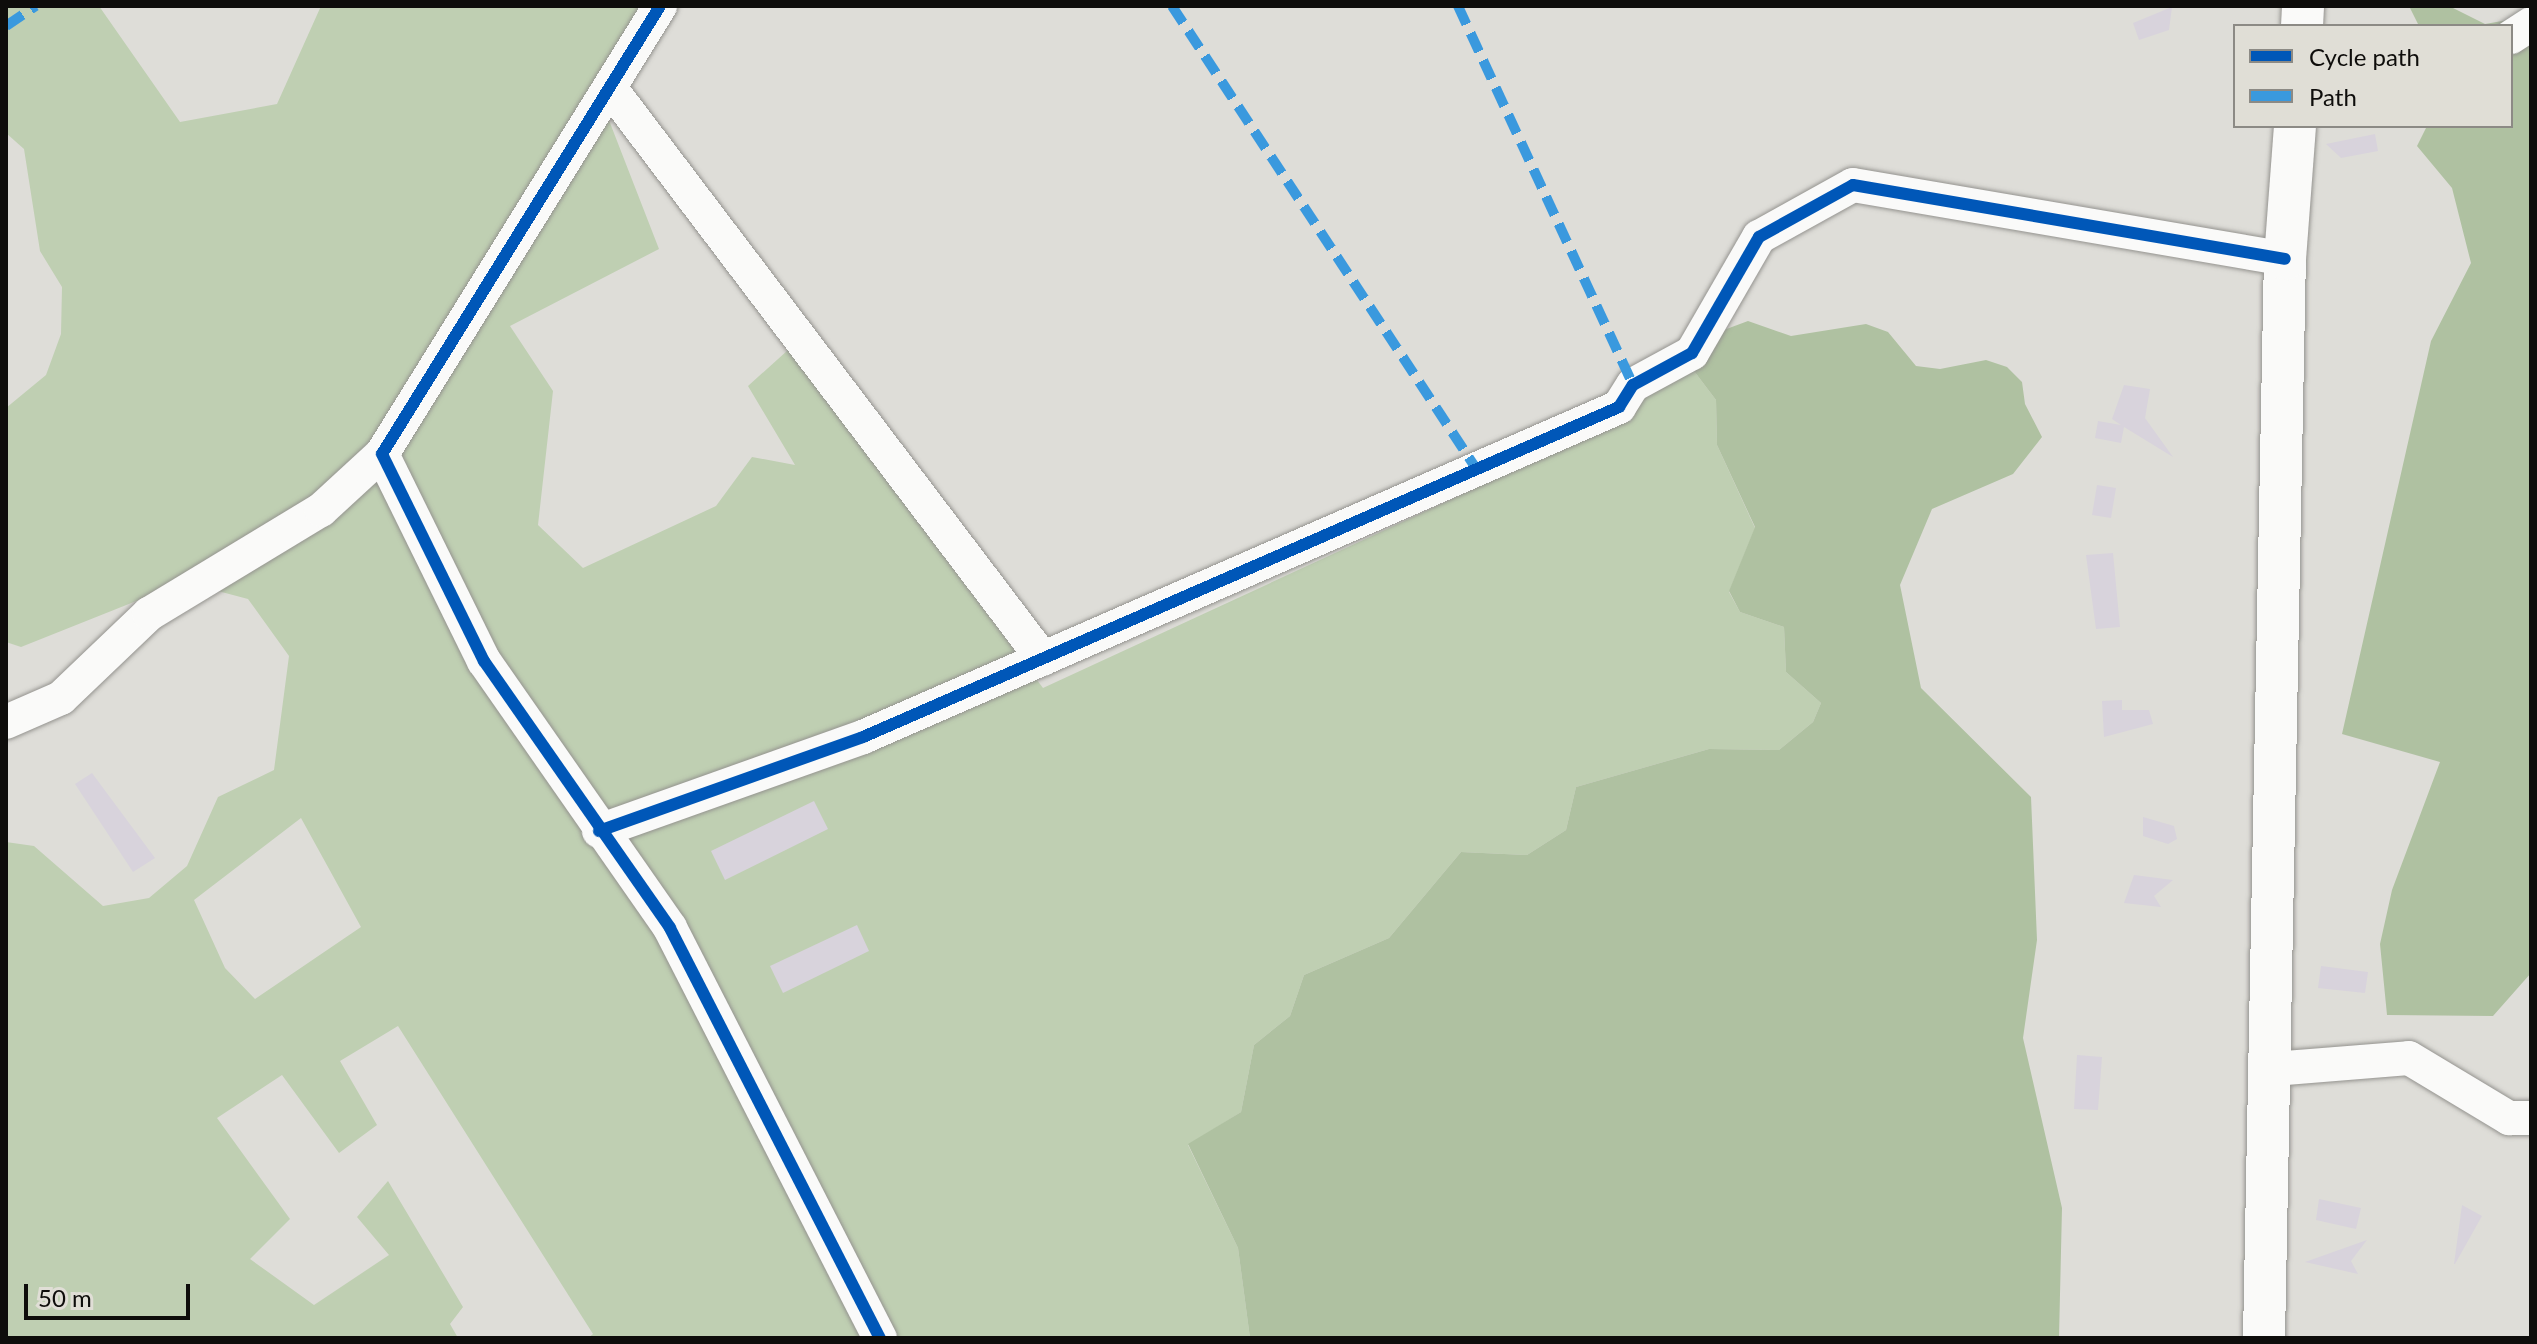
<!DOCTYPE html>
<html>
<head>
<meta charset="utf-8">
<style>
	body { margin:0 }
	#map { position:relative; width:2537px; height:1344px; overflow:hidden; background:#deddd8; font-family:Lato,sans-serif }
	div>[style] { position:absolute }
	.green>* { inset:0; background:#bfcfb2 }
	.forest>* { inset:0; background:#afc1a1 }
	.building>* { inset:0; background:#d8d3dc }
	.roads { filter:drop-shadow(0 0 2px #94938f) drop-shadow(0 0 2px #94938f) }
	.minor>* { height:34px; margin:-17px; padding:0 17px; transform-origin:17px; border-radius:17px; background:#fafaf9 }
	.major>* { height:42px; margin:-21px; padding:0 21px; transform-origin:21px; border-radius:21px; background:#fafaf9 }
	.quiet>* { height:10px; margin-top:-5px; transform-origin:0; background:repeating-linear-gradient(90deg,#3a99de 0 20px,transparent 0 30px) }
	.cycleway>* { height:12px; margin:-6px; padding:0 6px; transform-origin:6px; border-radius:6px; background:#0057b8 }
	span { translate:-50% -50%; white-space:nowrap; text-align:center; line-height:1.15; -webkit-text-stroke:6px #e0ded6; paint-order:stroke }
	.frame { position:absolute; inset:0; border:8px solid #0e0d0b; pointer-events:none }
	.legend { position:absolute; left:2233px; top:24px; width:280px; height:104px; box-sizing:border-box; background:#e0ded6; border:2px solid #8c8a85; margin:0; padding:10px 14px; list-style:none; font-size:24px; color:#0e0d0b }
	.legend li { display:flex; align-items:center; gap:16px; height:40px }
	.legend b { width:40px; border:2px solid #8c8a85 }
	.scale { position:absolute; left:24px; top:1284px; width:166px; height:36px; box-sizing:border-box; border:4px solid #0e0d0b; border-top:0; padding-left:10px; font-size:24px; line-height:28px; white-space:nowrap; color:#0e0d0b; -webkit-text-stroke:6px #e0ded6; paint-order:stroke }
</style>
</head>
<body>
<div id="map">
	<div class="green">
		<i style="clip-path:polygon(evenodd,6px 6px,99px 6px,180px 122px,277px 104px,321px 6px,651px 6px,598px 92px,659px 249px,510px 326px,553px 391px,538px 525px,583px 568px,716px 506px,752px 457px,795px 465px,748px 386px,788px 350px,1043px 688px,1478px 487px,1694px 371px,1716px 400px,1717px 445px,1755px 528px,1729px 592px,1740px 612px,1784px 627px,1786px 672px,1821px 703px,1813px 722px,1779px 750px,1709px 749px,1576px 787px,1566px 830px,1527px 855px,1461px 852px,1389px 938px,1304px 975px,1290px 1016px,1254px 1045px,1241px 1112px,1188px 1145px,1238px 1248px,1250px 1338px,588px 1338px,593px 1334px,398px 1026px,340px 1061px,377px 1125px,339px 1153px,282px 1075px,217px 1118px,290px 1219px,250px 1259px,314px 1305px,389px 1255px,357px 1217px,388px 1181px,463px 1307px,450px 1324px,458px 1338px,6px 1338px,6px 842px,34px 846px,103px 906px,149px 898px,187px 866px,218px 797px,274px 770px,289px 656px,248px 599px,184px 582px,21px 647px,6px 642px,6px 408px,46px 375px,61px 334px,62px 287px,40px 251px,24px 149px,6px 133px,6px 6px,301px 818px,361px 927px,255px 999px,225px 968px,194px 900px,301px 818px)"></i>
	</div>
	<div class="forest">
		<i style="clip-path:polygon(2409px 6px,2451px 7px,2485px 24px,2531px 16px,2531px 973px,2493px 1016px,2387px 1015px,2380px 944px,2392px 890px,2440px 762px,2342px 734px,2431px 341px,2471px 263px,2452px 188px,2417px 146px,2427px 126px,2511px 126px,2511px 26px,2419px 26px)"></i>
		<i style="clip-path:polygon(1748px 321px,1791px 336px,1866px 324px,1888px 332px,1916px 366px,1940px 369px,1986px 360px,2007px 367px,2022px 382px,2025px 404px,2042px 437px,2013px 474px,1932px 509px,1900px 585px,1921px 688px,2031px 797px,2037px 940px,2023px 1038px,2062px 1208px,2059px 1338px,1250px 1338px,1238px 1248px,1188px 1144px,1241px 1112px,1254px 1045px,1290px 1016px,1304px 975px,1389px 938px,1461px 852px,1527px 855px,1566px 830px,1576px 787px,1709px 749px,1779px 750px,1813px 722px,1821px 703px,1786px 672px,1784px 627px,1740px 612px,1729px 591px,1755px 527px,1717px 445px,1716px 400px,1694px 371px,1705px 337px)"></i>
	</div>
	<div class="building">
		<i style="clip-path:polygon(2172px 7px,2169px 30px,2139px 40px,2133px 23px)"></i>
		<i style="clip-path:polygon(2375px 134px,2378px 151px,2341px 158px,2326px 144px)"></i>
		<i style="clip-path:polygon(2124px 385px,2150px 389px,2145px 418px,2173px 457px,2124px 427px,2121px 443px,2095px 438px,2098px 421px,2121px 425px,2112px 419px)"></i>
		<i style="clip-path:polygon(2097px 485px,2116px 488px,2111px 518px,2092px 515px)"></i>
		<i style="clip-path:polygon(2113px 553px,2120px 627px,2096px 629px,2086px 555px)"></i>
		<i style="clip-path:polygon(2122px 700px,2122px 710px,2149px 710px,2153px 724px,2104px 737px,2102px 701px)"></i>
		<i style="clip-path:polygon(92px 773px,155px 858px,133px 872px,75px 784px)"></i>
		<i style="clip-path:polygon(814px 801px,828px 829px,725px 880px,711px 851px)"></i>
		<i style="clip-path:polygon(2143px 817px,2174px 826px,2177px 839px,2168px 844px,2143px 836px)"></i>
		<i style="clip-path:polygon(2134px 875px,2173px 880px,2154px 896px,2161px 907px,2124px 903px)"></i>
		<i style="clip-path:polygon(857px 925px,869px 951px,783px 993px,770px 966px)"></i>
		<i style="clip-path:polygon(2321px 966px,2368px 972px,2365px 993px,2318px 988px)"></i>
		<i style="clip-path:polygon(2077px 1055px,2102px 1057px,2098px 1110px,2074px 1109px)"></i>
		<i style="clip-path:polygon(2319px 1199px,2361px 1208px,2356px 1229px,2316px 1220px)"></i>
		<i style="clip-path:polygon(2462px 1205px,2482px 1216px,2455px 1264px,2454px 1264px)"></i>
		<i style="clip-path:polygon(2367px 1240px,2351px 1261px,2358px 1274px,2305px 1262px)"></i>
	</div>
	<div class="roads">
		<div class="minor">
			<i style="left:660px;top:6px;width:527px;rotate:121.82deg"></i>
			<i style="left:382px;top:454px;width:231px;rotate:63.8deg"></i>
			<i style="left:484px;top:661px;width:325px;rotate:55.1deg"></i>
			<i style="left:670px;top:928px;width:461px;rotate:62.9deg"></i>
			<i style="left:2511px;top:37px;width:24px;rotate:-33deg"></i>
			<i style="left:611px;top:89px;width:715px;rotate:52.84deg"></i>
			<i style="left:6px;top:722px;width:60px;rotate:-23.6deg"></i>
			<i style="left:61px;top:698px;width:122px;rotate:-43.7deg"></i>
			<i style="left:149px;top:614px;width:201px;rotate:-31.2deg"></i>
			<i style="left:321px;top:510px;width:83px;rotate:-42.6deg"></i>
			<i style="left:599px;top:831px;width:280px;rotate:-19.6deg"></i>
			<i style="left:863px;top:737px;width:825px;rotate:-23.58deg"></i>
			<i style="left:1619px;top:407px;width:26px;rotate:-58deg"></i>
			<i style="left:1633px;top:385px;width:67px;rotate:-28.5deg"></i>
			<i style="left:1692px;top:353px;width:134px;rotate:-60deg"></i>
			<i style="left:1759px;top:237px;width:107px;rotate:-29deg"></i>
			<i style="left:1853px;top:185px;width:438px;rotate:9.7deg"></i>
			<i style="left:2273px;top:1069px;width:136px;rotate:-4.6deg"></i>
			<i style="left:2409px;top:1058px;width:117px;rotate:31deg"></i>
			<i style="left:2509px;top:1118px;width:22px"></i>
		</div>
		<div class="major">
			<i style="left:2302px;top:26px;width:20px;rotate:-87deg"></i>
			<i style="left:2264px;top:1338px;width:1079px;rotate:-88.89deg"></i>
			<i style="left:2285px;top:259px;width:133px;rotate:-85.7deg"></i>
		</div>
	</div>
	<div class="quiet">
		<i style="left:1172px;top:6px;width:552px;rotate:56.68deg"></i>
		<i style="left:1458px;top:6px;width:417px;rotate:65.2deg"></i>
		<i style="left:6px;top:26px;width:36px;rotate:-34deg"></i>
	</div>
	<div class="cycleway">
		<i style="left:660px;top:6px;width:527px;rotate:121.82deg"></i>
		<i style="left:382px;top:454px;width:231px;rotate:63.8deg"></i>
		<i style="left:484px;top:661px;width:325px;rotate:55.1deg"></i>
		<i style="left:670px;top:928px;width:461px;rotate:62.9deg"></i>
		<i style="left:599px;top:831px;width:280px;rotate:-19.6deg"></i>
		<i style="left:863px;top:737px;width:825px;rotate:-23.58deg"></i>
		<i style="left:1619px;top:407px;width:26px;rotate:-58deg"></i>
		<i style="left:1633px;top:385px;width:67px;rotate:-28.5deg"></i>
		<i style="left:1692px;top:353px;width:134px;rotate:-60deg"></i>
		<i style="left:1759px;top:237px;width:107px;rotate:-29deg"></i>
		<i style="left:1853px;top:185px;width:438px;rotate:9.7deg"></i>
	</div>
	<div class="frame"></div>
	<ul class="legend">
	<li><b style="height:10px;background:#0057b8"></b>Cycle path</li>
	<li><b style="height:10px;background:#3a99de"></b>Path</li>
	</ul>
	<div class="scale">50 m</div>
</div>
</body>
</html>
